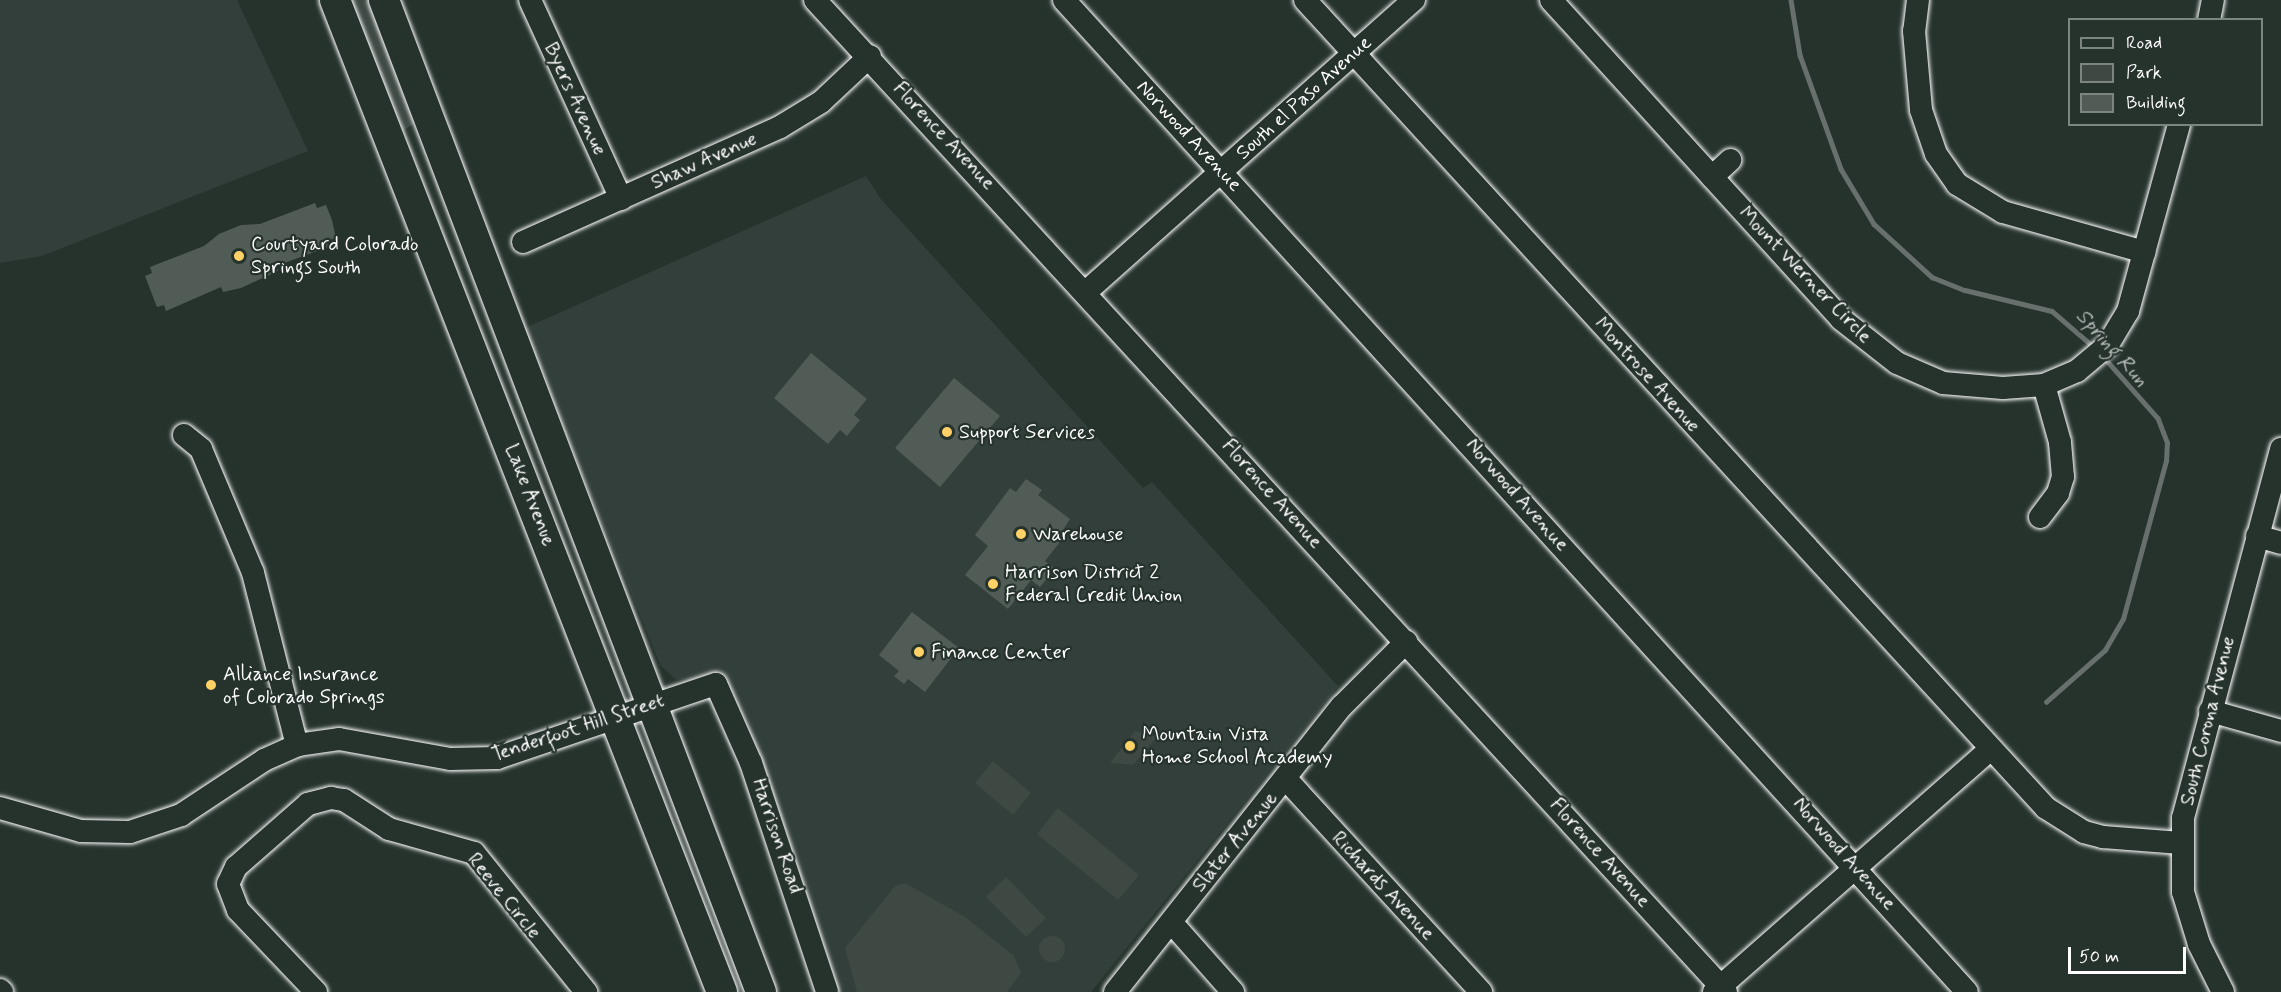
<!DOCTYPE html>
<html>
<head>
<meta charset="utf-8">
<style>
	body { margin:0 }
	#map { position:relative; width:2281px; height:992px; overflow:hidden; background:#26332d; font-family:Mynerve,sans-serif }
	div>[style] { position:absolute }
	.built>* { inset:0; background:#333f3a }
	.green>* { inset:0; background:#3e4944 }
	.round { border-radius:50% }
	.stream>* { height:4.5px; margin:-2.25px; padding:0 2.25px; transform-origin:2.25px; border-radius:2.25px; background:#67706c }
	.building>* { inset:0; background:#515c57 }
	.roads { filter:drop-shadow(0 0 2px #fff) drop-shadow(0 0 2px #fff) }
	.minor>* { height:22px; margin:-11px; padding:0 11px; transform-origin:11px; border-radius:11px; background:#26332d }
	.major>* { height:30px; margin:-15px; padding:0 15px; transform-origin:15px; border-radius:15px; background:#26332d }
	.dots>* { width:16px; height:16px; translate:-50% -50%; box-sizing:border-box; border:3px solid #26332d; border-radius:50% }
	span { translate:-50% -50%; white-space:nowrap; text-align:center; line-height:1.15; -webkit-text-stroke:4.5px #26332d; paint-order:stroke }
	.street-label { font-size:20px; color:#fff }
	.poi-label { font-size:20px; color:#fff }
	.left { translate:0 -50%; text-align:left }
	.water-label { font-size:21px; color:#b3b8b6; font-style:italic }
	.legend { position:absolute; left:2068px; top:18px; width:195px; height:108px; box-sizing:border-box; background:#26332d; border:2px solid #7d8581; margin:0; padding:8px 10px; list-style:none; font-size:18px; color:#fff }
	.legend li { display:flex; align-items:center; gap:12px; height:30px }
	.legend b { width:30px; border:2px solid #7d8581 }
	.scale { position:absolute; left:2068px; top:947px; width:118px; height:27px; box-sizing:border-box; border:3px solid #fff; border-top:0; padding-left:8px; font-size:18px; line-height:21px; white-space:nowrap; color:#fff; -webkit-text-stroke:4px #26332d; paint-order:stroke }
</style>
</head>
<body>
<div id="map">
	<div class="built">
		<i style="clip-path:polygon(0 0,237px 0,308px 151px,42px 256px,0 263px)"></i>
		<i style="clip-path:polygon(866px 176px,880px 198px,1143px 488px,1152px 482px,1338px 686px,1091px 992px,836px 992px,748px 727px,720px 671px,691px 680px,675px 679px,661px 666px,523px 329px)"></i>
	</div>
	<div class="green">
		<i style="clip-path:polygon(349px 0,368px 0,416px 122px,403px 131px)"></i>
		<i style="clip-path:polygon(1135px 731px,1157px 737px,1133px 765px,1110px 763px)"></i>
		<i style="clip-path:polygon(993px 761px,1031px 793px,1013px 815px,975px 783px)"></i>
		<i style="clip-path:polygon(1058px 808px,1139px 875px,1118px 900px,1037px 834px)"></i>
		<i style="clip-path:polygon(1006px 877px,1046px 918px,1026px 937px,986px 897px)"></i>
		<i style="clip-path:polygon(905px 883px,965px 917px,1014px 956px,1021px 973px,1007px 992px,857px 992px,845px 948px,895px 886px)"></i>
		<i class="round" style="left:1039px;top:936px;width:26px;height:26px"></i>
	</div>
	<div class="stream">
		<i style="left:1791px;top:0;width:56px;rotate:80.7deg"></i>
		<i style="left:1800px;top:55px;width:121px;rotate:70.2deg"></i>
		<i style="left:1841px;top:169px;width:64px;rotate:59deg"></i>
		<i style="left:1874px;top:224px;width:79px;rotate:42.4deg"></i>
		<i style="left:1932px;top:277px;width:35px;rotate:22deg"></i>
		<i style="left:1965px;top:290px;width:89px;rotate:13.6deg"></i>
		<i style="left:2052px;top:311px;width:55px;rotate:40.6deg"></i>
		<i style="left:2046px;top:702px;width:79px;rotate:-41.4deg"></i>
		<i style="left:2105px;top:650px;width:36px;rotate:-60deg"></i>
		<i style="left:2123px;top:619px;width:164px;rotate:-74.8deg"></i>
		<i style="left:2166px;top:461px;width:18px;rotate:-87deg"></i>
		<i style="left:2167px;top:443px;width:26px;rotate:-111deg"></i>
		<i style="left:2158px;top:419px;width:81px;rotate:-131.5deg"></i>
	</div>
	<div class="building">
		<i style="clip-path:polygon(315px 203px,317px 208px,326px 205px,332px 220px,336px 238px,329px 240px,331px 246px,276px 266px,278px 271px,241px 288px,223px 292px,221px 287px,166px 311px,164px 305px,157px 307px,145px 276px,152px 273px,150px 267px,204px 246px,219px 234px,241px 225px,260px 224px)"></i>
		<i style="clip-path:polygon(811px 353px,867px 399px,854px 415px,860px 420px,847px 436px,840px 430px,828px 444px,774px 398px)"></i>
		<i style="clip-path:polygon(954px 378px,1000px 416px,940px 487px,895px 448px)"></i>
		<i style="clip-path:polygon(1026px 479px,1042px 490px,1038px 495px,1070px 519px,1063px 530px,1067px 533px,1045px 561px,1055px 569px,1040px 587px,1031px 580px,1008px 609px,965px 575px,988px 546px,975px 535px,1010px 488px,1016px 492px)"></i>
		<i style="clip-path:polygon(912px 612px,959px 648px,925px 692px,908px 679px,904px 684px,894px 676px,899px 671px,879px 655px)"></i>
	</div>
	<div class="roads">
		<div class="minor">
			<i style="left:530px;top:0;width:219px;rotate:65.4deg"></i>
			<i style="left:815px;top:0;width:1347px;rotate:47.44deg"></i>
			<i style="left:1064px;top:0;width:1341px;rotate:47.69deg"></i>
			<i style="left:1305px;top:0;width:1096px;rotate:47.48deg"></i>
			<i style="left:2046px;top:808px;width:45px;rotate:32.3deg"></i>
			<i style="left:2084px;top:832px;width:20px;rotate:15deg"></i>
			<i style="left:2103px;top:837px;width:78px;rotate:4.4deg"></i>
			<i style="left:1551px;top:0;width:431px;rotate:47.7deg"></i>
			<i style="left:1841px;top:319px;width:71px;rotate:38.2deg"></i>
			<i style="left:1897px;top:363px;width:50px;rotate:23.5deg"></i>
			<i style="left:1943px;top:383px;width:60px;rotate:4.8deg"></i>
			<i style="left:2003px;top:388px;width:41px;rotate:-4.2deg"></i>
			<i style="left:2044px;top:385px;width:36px;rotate:-23deg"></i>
			<i style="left:2077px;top:371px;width:39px;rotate:-40deg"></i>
			<i style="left:2107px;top:346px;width:41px;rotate:-59deg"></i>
			<i style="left:2128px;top:311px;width:194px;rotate:-74.7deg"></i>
			<i style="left:1918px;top:0;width:31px;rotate:97deg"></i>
			<i style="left:1914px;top:31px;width:79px;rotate:84.9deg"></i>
			<i style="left:1921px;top:110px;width:46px;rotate:71.2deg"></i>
			<i style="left:1936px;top:154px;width:37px;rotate:55deg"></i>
			<i style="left:1957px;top:184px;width:54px;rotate:31.3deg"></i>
			<i style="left:2003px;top:212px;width:147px;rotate:15.8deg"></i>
			<i style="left:2209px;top:20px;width:20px;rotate:-79deg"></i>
			<i style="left:1712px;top:177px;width:25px;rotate:-43deg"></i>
			<i style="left:523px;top:242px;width:282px;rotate:-24.1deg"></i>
			<i style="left:780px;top:127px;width:48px;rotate:-31.4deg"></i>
			<i style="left:821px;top:102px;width:67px;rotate:-43.2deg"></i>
			<i style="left:1087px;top:291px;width:438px;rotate:-41.7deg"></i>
			<i style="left:184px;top:435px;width:22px;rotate:39deg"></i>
			<i style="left:201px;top:449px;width:134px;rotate:67.2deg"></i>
			<i style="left:253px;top:573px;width:178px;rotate:75.7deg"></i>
			<i style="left:2040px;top:517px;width:30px;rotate:-53deg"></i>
			<i style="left:2058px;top:493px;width:17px;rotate:-73deg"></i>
			<i style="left:2063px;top:477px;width:35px;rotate:-95deg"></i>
			<i style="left:2060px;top:442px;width:59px;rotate:-105.7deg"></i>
			<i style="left:2257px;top:536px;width:25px;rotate:16deg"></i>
			<i style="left:2210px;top:711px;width:74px;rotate:15.7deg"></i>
			<i style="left:1286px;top:779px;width:289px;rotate:47.5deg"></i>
			<i style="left:0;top:808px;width:84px;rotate:15.9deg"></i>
			<i style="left:81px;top:831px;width:49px;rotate:1.2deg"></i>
			<i style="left:130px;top:832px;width:54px;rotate:-18.4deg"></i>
			<i style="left:181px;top:815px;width:100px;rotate:-33.5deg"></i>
			<i style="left:264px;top:760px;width:36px;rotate:-24deg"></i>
			<i style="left:297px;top:745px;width:42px;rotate:-8.1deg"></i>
			<i style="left:339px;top:739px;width:113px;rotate:10.2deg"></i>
			<i style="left:450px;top:759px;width:47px;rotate:-1.2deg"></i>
			<i style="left:497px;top:758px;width:231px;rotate:-18.7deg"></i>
			<i style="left:716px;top:684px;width:86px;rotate:66.1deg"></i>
			<i style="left:751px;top:763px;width:241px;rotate:71.6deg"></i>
			<i style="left:1171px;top:922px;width:94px;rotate:48.5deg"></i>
			<i style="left:0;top:990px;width:3px;rotate:45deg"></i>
			<i style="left:316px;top:992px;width:113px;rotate:-133.6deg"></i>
			<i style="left:238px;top:910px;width:28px;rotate:-111deg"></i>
			<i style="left:228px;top:884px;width:19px;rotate:-65deg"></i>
			<i style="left:236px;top:867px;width:96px;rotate:-41.2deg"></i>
			<i style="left:308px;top:804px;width:24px;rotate:-15deg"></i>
			<i style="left:331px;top:798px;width:13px;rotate:9deg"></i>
			<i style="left:344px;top:800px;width:54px;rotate:32.8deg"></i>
			<i style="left:389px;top:829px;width:88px;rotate:15.8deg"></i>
			<i style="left:474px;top:853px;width:179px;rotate:51.1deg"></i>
			<i style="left:1115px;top:992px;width:365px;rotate:-51.6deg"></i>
			<i style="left:1342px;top:706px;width:91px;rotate:-45deg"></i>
			<i style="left:1714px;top:992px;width:366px;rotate:-41.3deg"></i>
			<i style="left:2223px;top:992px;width:54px;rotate:-116.6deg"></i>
			<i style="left:2199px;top:944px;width:54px;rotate:-107.1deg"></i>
			<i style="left:2183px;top:892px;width:74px;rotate:-90deg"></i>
			<i style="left:2183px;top:818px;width:382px;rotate:-75.1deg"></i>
		</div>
		<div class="major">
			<i style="left:335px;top:0;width:1065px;rotate:68.69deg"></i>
			<i style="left:384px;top:0;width:1061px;rotate:69.19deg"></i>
		</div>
	</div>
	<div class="dots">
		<i style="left:239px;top:256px;background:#ffd166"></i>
		<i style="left:947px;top:432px;background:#ffd166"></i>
		<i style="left:1021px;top:534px;background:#ffd166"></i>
		<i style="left:993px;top:584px;background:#ffd166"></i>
		<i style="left:919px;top:652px;background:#ffd166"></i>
		<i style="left:211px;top:685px;background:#ffd166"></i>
		<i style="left:1130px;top:746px;background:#ffd166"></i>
	</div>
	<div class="street-label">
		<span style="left:1304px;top:98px;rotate:-42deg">South el Paso Avenue</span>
		<span style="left:575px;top:99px;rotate:65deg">Byers Avenue</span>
		<span style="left:944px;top:136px;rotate:47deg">Florence Avenue</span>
		<span style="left:1189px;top:136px;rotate:47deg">Norwood Avenue</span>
		<span style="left:704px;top:161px;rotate:-24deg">Shaw Avenue</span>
		<span style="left:1805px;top:275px;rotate:46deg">Mount Werner Circle</span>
		<span style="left:1647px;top:375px;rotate:48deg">Montrose Avenue</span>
		<span style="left:1272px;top:494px;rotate:48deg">Florence Avenue</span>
		<span style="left:530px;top:495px;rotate:69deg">Lake Avenue</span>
		<span style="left:1517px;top:495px;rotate:48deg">Norwood Avenue</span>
		<span style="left:2208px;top:721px;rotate:-76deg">South Corona Avenue</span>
		<span style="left:578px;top:728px;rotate:-18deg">Tenderfoot Hill Street</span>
		<span style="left:777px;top:836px;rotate:71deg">Harrison Road</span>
		<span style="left:1235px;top:842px;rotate:-51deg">Slater Avenue</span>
		<span style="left:1600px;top:853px;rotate:48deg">Florence Avenue</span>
		<span style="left:1844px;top:854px;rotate:48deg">Norwood Avenue</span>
		<span style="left:1383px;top:886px;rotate:47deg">Richards Avenue</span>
		<span style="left:504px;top:896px;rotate:51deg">Reeve Circle</span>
	</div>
	<div class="poi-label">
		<span class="left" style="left:251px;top:256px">Courtyard Colorado<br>Springs South</span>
		<span class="left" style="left:959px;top:432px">Support Services</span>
		<span class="left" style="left:1033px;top:534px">Warehouse</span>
		<span class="left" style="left:1005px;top:584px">Harrison District 2<br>Federal Credit Union</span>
		<span class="left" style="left:931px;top:652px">Finance Center</span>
		<span class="left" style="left:223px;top:686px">Alliance Insurance<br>of Colorado Springs</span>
		<span class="left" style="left:1142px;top:746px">Mountain Vista<br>Home School Academy</span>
	</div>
	<div class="water-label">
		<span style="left:2112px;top:348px;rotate:48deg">Spring Run</span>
	</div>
	<ul class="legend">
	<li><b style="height:8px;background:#26332d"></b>Road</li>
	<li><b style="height:16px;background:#3e4944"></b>Park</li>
	<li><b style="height:16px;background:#515c57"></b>Building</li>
	</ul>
	<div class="scale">50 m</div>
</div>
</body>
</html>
